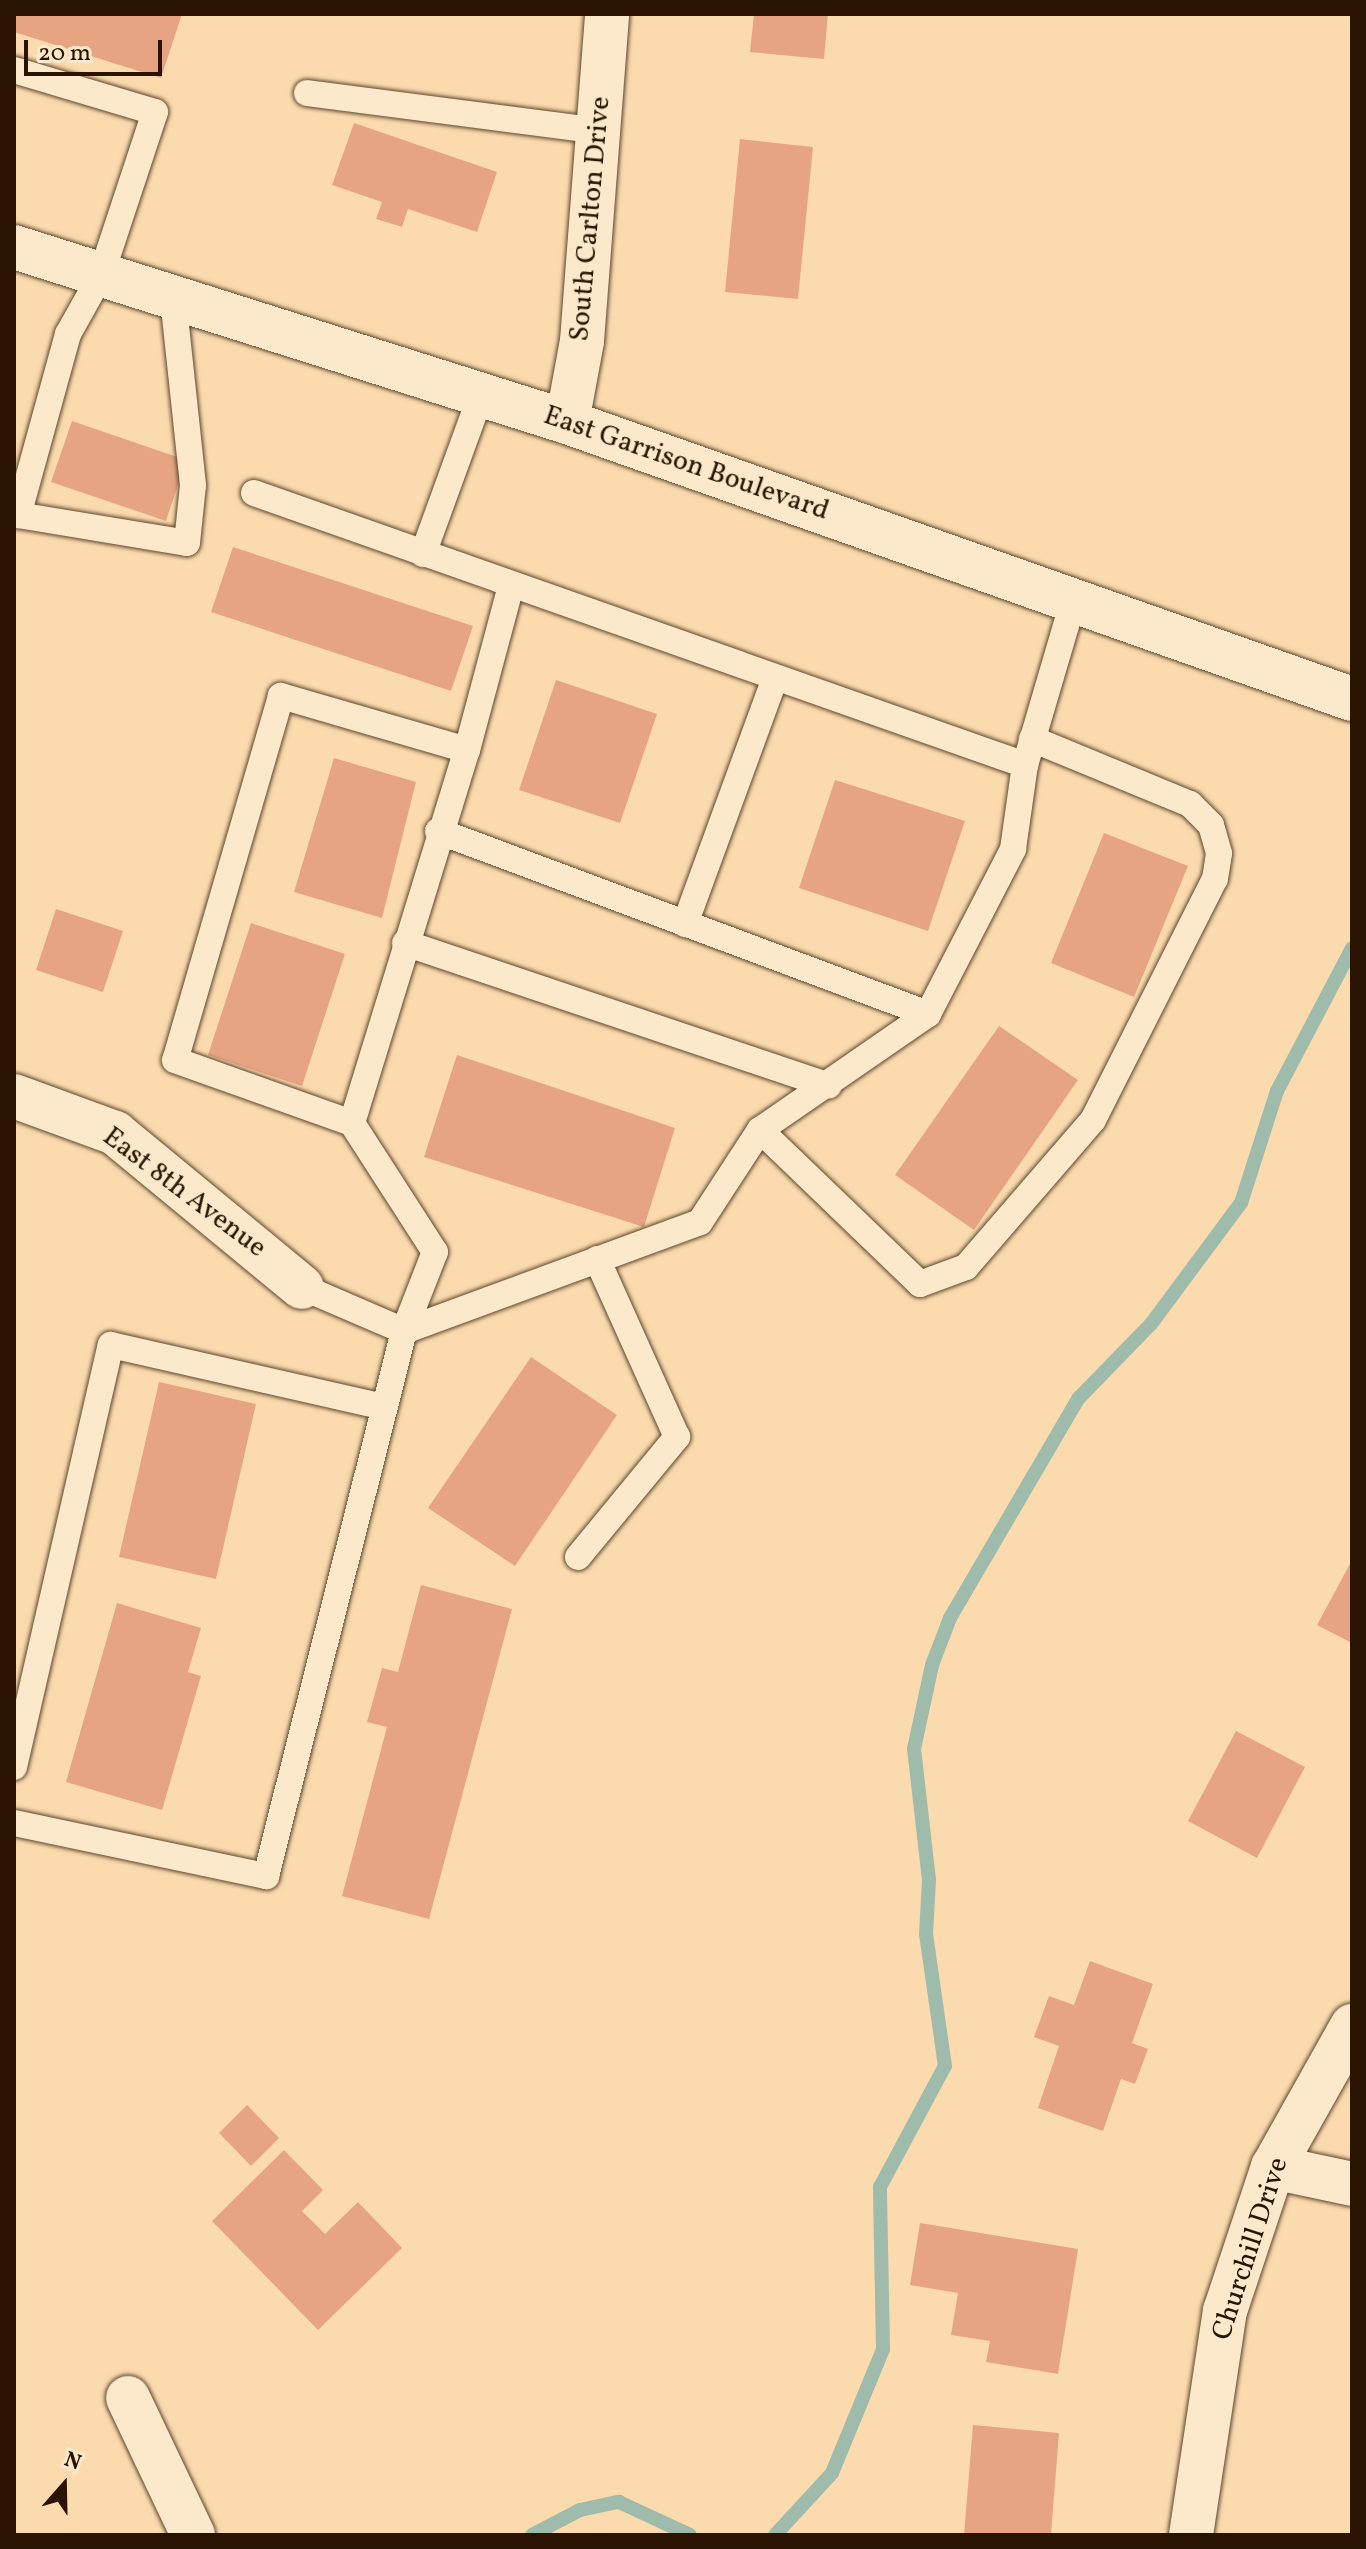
<!DOCTYPE html>
<html>
<head>
<meta charset="utf-8">
<style>
	body { margin:0 }
	#map { position:relative; width:1366px; height:2549px; overflow:hidden; background:#fbdbae; font-family:Vollkorn,serif }
	div>[style] { position:absolute }
	.stream>* { height:14px; margin:-7px; padding:0 7px; transform-origin:7px; border-radius:7px; background:#9fbbac }
	.building>* { inset:0; background:#e7a483 }
	.roads { filter:drop-shadow(0 0 2px #5e462c) drop-shadow(0 0 2px #5e462c) }
	.service>* { height:26px; margin:-13px; padding:0 13px; transform-origin:13px; border-radius:13px; background:#fce8ca }
	.minor>* { height:44px; margin:-22px; padding:0 22px; transform-origin:22px; border-radius:22px; background:#fce8ca }
	.tertiary>* { height:44px; margin:-22px; padding:0 22px; transform-origin:22px; border-radius:22px; background:#fce8ca }
	.secondary>* { height:44px; margin:-22px; padding:0 22px; transform-origin:22px; border-radius:22px; background:#fce8ca }
	span { translate:-50% -50%; white-space:nowrap; text-align:center; line-height:1.15; -webkit-text-stroke:8px #fce8ca; paint-order:stroke }
	.street-label { font-size:28px; color:#2a1401 }
	.frame { position:absolute; inset:0; border:16px solid #2a1401; pointer-events:none }
	.north { position:absolute; left:24px; top:2445px; width:80px; height:80px; -webkit-text-stroke:6px #fce8ca; paint-order:stroke; rotate:20deg; font-size:22px; font-weight:700; line-height:32px; text-align:center; color:#2a1401 }
	.north::after { content:''; display:block; margin:auto; width:28px; height:36px; background:#2a1401; clip-path:polygon(50% 0,100% 100%,50% 72%,0 100%) }
	.scale { position:absolute; left:24px; top:40px; width:138px; height:36px; box-sizing:border-box; border:4px solid #2a1401; border-top:0; padding-left:10px; font-size:24px; line-height:28px; white-space:nowrap; color:#2a1401; -webkit-text-stroke:6px #fce8ca; paint-order:stroke }
</style>
</head>
<body>
<div id="map">
	<div class="stream">
		<i style="left:532px;top:2535px;width:54px;rotate:-27.5deg"></i>
		<i style="left:580px;top:2510px;width:40px;rotate:-12deg"></i>
		<i style="left:619px;top:2502px;width:78px;rotate:24.9deg"></i>
		<i style="left:775px;top:2535px;width:84px;rotate:-47.4deg"></i>
		<i style="left:832px;top:2473px;width:134px;rotate:-67.6deg"></i>
		<i style="left:883px;top:2349px;width:162px;rotate:-91.1deg"></i>
		<i style="left:880px;top:2187px;width:137px;rotate:-61.8deg"></i>
		<i style="left:945px;top:2066px;width:133px;rotate:-98.2deg"></i>
		<i style="left:926px;top:1934px;width:54px;rotate:-86.8deg"></i>
		<i style="left:929px;top:1880px;width:132px;rotate:-96.5deg"></i>
		<i style="left:914px;top:1749px;width:86px;rotate:-77.9deg"></i>
		<i style="left:932px;top:1665px;width:50px;rotate:-69deg"></i>
		<i style="left:950px;top:1618px;width:254px;rotate:-59.7deg"></i>
		<i style="left:1078px;top:1399px;width:105px;rotate:-45.8deg"></i>
		<i style="left:1151px;top:1324px;width:151px;rotate:-53.4deg"></i>
		<i style="left:1241px;top:1203px;width:118px;rotate:-72.2deg"></i>
		<i style="left:1277px;top:1091px;width:161px;rotate:-62.3deg"></i>
	</div>
	<div class="building">
		<i style="clip-path:polygon(14px 14px,182px 14px,161px 78px,14px 32px)"></i>
		<i style="clip-path:polygon(754px 14px,828px 14px,824px 59px,750px 52px)"></i>
		<i style="clip-path:polygon(354px 123px,497px 172px,477px 232px,408px 209px,402px 227px,376px 219px,382px 202px,332px 185px)"></i>
		<i style="clip-path:polygon(740px 139px,813px 147px,798px 299px,725px 292px)"></i>
		<i style="clip-path:polygon(72px 421px,186px 460px,166px 521px,51px 482px)"></i>
		<i style="clip-path:polygon(233px 547px,473px 626px,451px 691px,211px 612px)"></i>
		<i style="clip-path:polygon(556px 680px,657px 714px,620px 823px,519px 790px)"></i>
		<i style="clip-path:polygon(334px 758px,416px 782px,382px 918px,294px 892px)"></i>
		<i style="clip-path:polygon(835px 780px,965px 821px,928px 931px,799px 888px)"></i>
		<i style="clip-path:polygon(1104px 833px,1188px 866px,1134px 997px,1051px 963px)"></i>
		<i style="clip-path:polygon(56px 909px,123px 931px,103px 992px,36px 970px)"></i>
		<i style="clip-path:polygon(251px 923px,345px 954px,302px 1086px,208px 1055px)"></i>
		<i style="clip-path:polygon(999px 1026px,1078px 1080px,974px 1230px,895px 1175px)"></i>
		<i style="clip-path:polygon(457px 1055px,675px 1128px,644px 1227px,424px 1157px)"></i>
		<i style="clip-path:polygon(531px 1357px,617px 1415px,515px 1566px,428px 1508px)"></i>
		<i style="clip-path:polygon(159px 1382px,256px 1404px,216px 1579px,119px 1557px)"></i>
		<i style="clip-path:polygon(1352px 1560px,1352px 1643px,1317px 1625px)"></i>
		<i style="clip-path:polygon(421px 1585px,512px 1609px,429px 1919px,342px 1896px,387px 1727px,367px 1722px,382px 1668px,398px 1672px)"></i>
		<i style="clip-path:polygon(117px 1603px,201px 1628px,188px 1672px,201px 1676px,162px 1810px,66px 1782px)"></i>
		<i style="clip-path:polygon(1236px 1731px,1305px 1767px,1257px 1858px,1188px 1821px)"></i>
		<i style="clip-path:polygon(1090px 1961px,1153px 1984px,1132px 2043px,1148px 2049px,1135px 2084px,1121px 2079px,1103px 2131px,1038px 2108px,1059px 2046px,1034px 2037px,1049px 1996px,1074px 2005px)"></i>
		<i style="clip-path:polygon(247px 2105px,279px 2138px,251px 2166px,219px 2133px)"></i>
		<i style="clip-path:polygon(284px 2150px,323px 2190px,302px 2211px,325px 2234px,358px 2202px,402px 2248px,318px 2330px,212px 2221px)"></i>
		<i style="clip-path:polygon(920px 2223px,1078px 2249px,1058px 2374px,986px 2362px,990px 2341px,951px 2335px,958px 2293px,910px 2285px)"></i>
		<i style="clip-path:polygon(973px 2425px,1059px 2433px,1051px 2535px,964px 2535px)"></i>
	</div>
	<div class="roads">
		<div class="service">
			<i style="left:14px;top:70px;width:147px;rotate:16.6deg"></i>
			<i style="left:155px;top:112px;width:172px;rotate:108.3deg"></i>
			<i style="left:101px;top:275px;width:68px;rotate:119.2deg"></i>
			<i style="left:68px;top:334px;width:188px;rotate:105.4deg"></i>
			<i style="left:18px;top:515px;width:171px;rotate:9.4deg"></i>
			<i style="left:187px;top:543px;width:58px;rotate:-84.1deg"></i>
			<i style="left:193px;top:485px;width:188px;rotate:-96.1deg"></i>
			<i style="left:307px;top:93px;width:293px;rotate:7.4deg"></i>
			<i style="left:254px;top:493px;width:818px;rotate:19.43deg"></i>
			<i style="left:1025px;top:765px;width:173px;rotate:-73.6deg"></i>
			<i style="left:423px;top:554px;width:169px;rotate:-70deg"></i>
			<i style="left:467px;top:750px;width:194px;rotate:-163.8deg"></i>
			<i style="left:281px;top:696px;width:379px;rotate:106.2deg"></i>
			<i style="left:175px;top:1060px;width:188px;rotate:19.6deg"></i>
			<i style="left:352px;top:1123px;width:390px;rotate:-72.9deg"></i>
			<i style="left:467px;top:750px;width:170px;rotate:-75deg"></i>
			<i style="left:685px;top:924px;width:259px;rotate:-69.9deg"></i>
			<i style="left:405px;top:943px;width:447px;rotate:18.6deg"></i>
			<i style="left:928px;top:1014px;width:186px;rotate:-62.7deg"></i>
			<i style="left:1013px;top:849px;width:85px;rotate:-81.9deg"></i>
			<i style="left:760px;top:1130px;width:222px;rotate:43.9deg"></i>
			<i style="left:920px;top:1284px;width:49px;rotate:-20.3deg"></i>
			<i style="left:966px;top:1267px;width:194px;rotate:-49.2deg"></i>
			<i style="left:1093px;top:1120px;width:270px;rotate:-63.2deg"></i>
			<i style="left:1215px;top:879px;width:26px;rotate:-81deg"></i>
			<i style="left:1219px;top:853px;width:29px;rotate:-106deg"></i>
			<i style="left:1211px;top:825px;width:30px;rotate:-135deg"></i>
			<i style="left:1190px;top:804px;width:171px;rotate:-157.6deg"></i>
			<i style="left:302px;top:1287px;width:111px;rotate:23.3deg"></i>
			<i style="left:404px;top:1331px;width:315px;rotate:-20.2deg"></i>
			<i style="left:700px;top:1222px;width:110px;rotate:-56.9deg"></i>
			<i style="left:760px;top:1130px;width:204px;rotate:-34.6deg"></i>
			<i style="left:928px;top:1014px;width:523px;rotate:-159.52deg"></i>
			<i style="left:578px;top:1557px;width:156px;rotate:-50.5deg"></i>
			<i style="left:677px;top:1437px;width:195px;rotate:-114.2deg"></i>
			<i style="left:14px;top:1767px;width:433px;rotate:-77.1deg"></i>
			<i style="left:111px;top:1345px;width:280px;rotate:12.8deg"></i>
			<i style="left:14px;top:1823px;width:258px;rotate:11.9deg"></i>
			<i style="left:266px;top:1876px;width:562px;rotate:-75.79deg"></i>
			<i style="left:404px;top:1331px;width:85px;rotate:-68.6deg"></i>
			<i style="left:435px;top:1252px;width:153px;rotate:-122.8deg"></i>
		</div>
		<div class="minor">
			<i style="left:567px;top:422px;width:82px;rotate:-79.5deg"></i>
			<i style="left:582px;top:341px;width:328px;rotate:-85.6deg"></i>
			<i style="left:14px;top:1096px;width:108px;rotate:20.1deg"></i>
			<i style="left:115px;top:1133px;width:242px;rotate:39.5deg"></i>
			<i style="left:1273px;top:2167px;width:81px;rotate:12.1deg"></i>
			<i style="left:128px;top:2398px;width:152px;rotate:64.6deg"></i>
		</div>
		<div class="tertiary">
			<i style="left:1191px;top:2535px;width:227px;rotate:-81.4deg"></i>
			<i style="left:1225px;top:2311px;width:152px;rotate:-71.6deg"></i>
			<i style="left:1273px;top:2167px;width:162px;rotate:-60.7deg"></i>
		</div>
		<div class="secondary">
			<i style="left:14px;top:247px;width:580px;rotate:17.56deg"></i>
			<i style="left:567px;top:422px;width:832px;rotate:19.44deg"></i>
		</div>
	</div>
	<div class="street-label">
		<span style="left:591px;top:219px;rotate:-85deg">South Carlton Drive</span>
		<span style="left:686px;top:464px;rotate:19deg">East Garrison Boulevard</span>
		<span style="left:184px;top:1193px;rotate:37deg">East 8th Avenue</span>
		<span style="left:1251px;top:2249px;rotate:-72deg">Churchill Drive</span>
	</div>
	<div class="frame"></div>
	<div class="north">N</div>
	<div class="scale">20 m</div>
</div>
</body>
</html>
